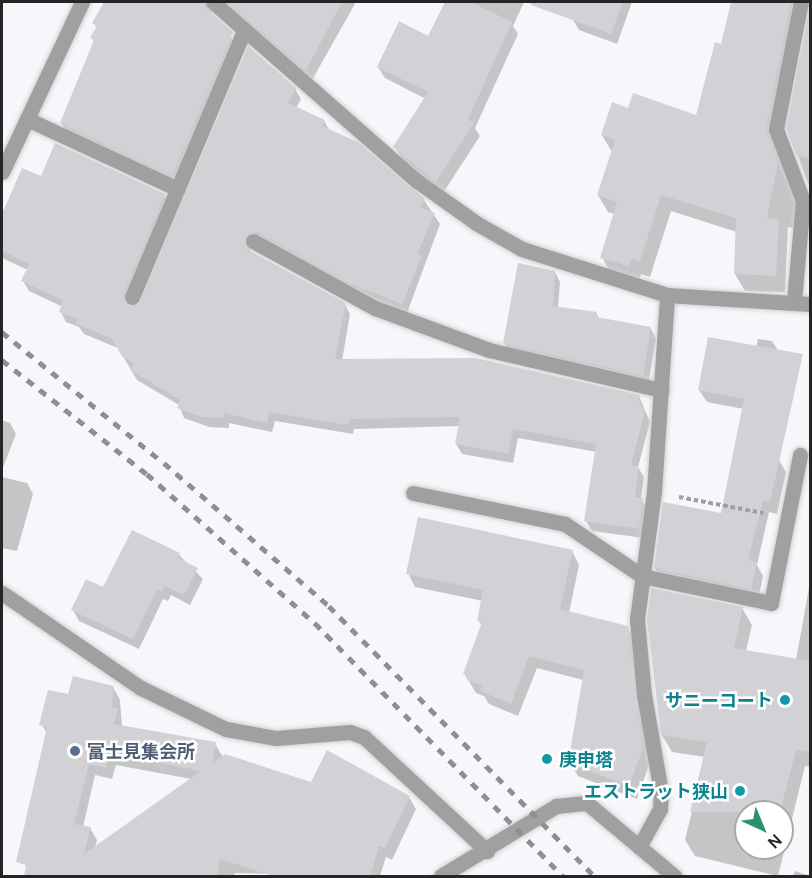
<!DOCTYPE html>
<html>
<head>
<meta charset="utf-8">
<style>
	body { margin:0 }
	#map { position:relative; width:812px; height:878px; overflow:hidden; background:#f7f7fb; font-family:Manrope,"Noto Sans JP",sans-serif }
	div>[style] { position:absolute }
	.shadow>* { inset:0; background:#0003 }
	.building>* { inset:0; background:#d2d2d6 }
	.path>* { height:4px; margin-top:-2px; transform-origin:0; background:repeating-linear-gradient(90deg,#9f9fa2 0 4.5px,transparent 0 7.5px) }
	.roads { filter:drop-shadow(0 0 2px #d1d1d5) drop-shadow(0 0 2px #d1d1d5) }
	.service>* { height:15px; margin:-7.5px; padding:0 7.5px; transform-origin:7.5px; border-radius:7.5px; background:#a2a09f }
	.minor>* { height:15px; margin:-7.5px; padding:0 7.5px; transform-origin:7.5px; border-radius:7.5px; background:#a2a09f }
	.rail>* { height:4.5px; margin-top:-2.25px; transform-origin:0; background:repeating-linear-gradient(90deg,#8f8f91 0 8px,transparent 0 16px) }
	.dots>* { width:16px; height:16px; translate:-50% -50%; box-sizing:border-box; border:3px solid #fff; border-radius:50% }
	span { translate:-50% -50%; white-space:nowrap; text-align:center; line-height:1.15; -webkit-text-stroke:5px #fff; paint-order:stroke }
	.culture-label { font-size:18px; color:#0d838f; font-weight:700 }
	.right { translate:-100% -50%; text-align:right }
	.left { translate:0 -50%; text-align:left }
	.service-label { font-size:18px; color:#4e5e75; font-weight:700 }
	.frame { position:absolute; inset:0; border:3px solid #252526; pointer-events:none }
	.north { position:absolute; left:734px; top:800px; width:60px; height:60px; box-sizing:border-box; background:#fff; border:2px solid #a8a8a8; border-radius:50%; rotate:136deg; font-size:16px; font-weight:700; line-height:24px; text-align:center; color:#252526 }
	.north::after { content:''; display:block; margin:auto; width:21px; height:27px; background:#2c916d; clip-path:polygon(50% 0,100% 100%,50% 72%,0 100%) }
</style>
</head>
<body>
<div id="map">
	<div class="shadow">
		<i style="clip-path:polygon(106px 2px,356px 2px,312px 80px,211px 7px,211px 16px,238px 45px,179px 186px,68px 134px,61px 123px,95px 43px,92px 38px,97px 29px,94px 23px)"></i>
		<i style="clip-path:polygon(447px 2px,524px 2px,513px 26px,518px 34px,475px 128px,480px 136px,443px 193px,402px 159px,395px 147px,426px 99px,385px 78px,378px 67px,429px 38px)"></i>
		<i style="clip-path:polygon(579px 2px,632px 2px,617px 44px,579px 30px,573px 20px)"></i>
		<i style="clip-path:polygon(733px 2px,810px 2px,810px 189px,788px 128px,810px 7px,800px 17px,775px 145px,802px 220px,801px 229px,788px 227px,785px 292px,745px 291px,735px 274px,737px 232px,671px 211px,650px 277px,641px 274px,638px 283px,611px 274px,602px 257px,615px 214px,608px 212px,598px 195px,612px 152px,602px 135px,629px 110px,697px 117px,722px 46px)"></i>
		<i style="clip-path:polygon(295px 89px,301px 99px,296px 108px,324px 121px,330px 131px,424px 200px,440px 224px,407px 313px,249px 246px,251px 253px,345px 304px,350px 314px,342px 361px,639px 396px,650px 422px,638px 467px,644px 477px,641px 499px,648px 510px,644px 538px,592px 531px,586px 521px,597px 452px,518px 438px,513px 463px,462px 454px,456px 444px,460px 426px,354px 429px,353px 434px,275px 421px,272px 432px,229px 423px,229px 428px,209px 427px,184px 418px,179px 405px,137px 380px,118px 348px,84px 334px,79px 327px,66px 322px,61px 312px,63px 307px,29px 291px,23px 281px,28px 270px,2px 258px,2px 211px,41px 178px,164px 195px,170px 205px,128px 305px,139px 306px)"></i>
		<i style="clip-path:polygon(555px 272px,560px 282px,558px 308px,596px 313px,600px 320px,651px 329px,656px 339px,648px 385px,510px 353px,505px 343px)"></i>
		<i style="clip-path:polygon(758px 339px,772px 341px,780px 353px,779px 460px,786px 472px,777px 514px,769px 512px,757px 565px,763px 576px,758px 601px,662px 581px,655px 568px,722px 515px,744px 409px,707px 402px,699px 390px,756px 348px)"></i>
		<i style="clip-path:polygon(2px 420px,10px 423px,16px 434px,2px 470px)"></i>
		<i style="clip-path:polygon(2px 477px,27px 483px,33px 494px,17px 551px,2px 548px)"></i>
		<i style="clip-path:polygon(572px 551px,579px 565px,569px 613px,627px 627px,635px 641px,650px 762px,637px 799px,578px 776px,570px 763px,583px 680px,537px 668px,518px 716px,489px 704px,484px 696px,476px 693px,464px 673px,482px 626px,479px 621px,483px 601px,415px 587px,408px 573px)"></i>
		<i style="clip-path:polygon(179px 555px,203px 579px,190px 605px,171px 595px,168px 601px,163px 599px,139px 649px,79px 621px,73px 610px,104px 589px)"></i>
		<i style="clip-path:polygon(evenodd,810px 582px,810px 767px,805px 766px,778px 876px,695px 856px,685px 840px,705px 757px,672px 752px,662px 735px,742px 608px,752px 625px,746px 651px,796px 660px,810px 582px,746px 812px,782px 812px,782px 848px,746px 848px,746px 812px)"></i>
		<i style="clip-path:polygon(evenodd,113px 687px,120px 700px,122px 727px,215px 744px,223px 757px,312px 783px,409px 797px,416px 809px,392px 860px,386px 857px,380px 876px,235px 873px,234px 876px,161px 876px,163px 867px,104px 857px,101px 876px,26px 876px,37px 774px,47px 733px,42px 725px,70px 696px,113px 687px,116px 765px,191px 779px,95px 848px,97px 840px,90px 828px,83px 827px,95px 775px,112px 779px,116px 765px)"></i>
		<i style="clip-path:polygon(795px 871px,810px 876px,793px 876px)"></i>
	</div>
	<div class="building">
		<i style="clip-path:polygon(104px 2px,203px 2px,207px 9px,233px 32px,172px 176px,60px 123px,94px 40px,90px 38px,97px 26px,92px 23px)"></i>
		<i style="clip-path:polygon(227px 2px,342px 2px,306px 70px)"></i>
		<i style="clip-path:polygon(445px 2px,471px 2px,512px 22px,468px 119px,474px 123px,436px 182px,393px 147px,428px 92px,377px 67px,399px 21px,428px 36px)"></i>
		<i style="clip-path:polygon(531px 2px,623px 2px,611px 34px,531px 5px)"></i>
		<i style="clip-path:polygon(731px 2px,791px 2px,766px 128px,778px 162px,767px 218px,779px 220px,776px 276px,734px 274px,736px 218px,661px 195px,640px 261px,632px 258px,629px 266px,600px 258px,617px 202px,597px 195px,615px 140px,601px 135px,612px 102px,628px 108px,633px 93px,696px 115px,715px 42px,721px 44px)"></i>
		<i style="clip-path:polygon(810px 4px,810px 158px,796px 155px,786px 128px)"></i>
		<i style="clip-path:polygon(248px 46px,296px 88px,288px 103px,325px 120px,322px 126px,358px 142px,425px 199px,420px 207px,435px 213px,417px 254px,422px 256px,402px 304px,349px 283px,258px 232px,245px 236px,248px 250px,346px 303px,335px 359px,475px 358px,640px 395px,639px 401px,645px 411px,631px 465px,639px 466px,635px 497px,643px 498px,639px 529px,584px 521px,596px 444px,513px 429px,508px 454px,455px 444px,460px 417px,349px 419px,348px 425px,269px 412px,267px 423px,224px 413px,224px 418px,202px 417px,177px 408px,180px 400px,130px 370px,134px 364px,122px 356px,111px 338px,76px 324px,78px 319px,59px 312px,63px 300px,21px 281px,29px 264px,2px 251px,2px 214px,22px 168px,41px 176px,55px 143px,165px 194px,123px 294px,128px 306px,138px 304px)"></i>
		<i style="clip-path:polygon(518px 263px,555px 271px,553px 306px,597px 312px,596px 317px,651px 327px,643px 376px,503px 343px)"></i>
		<i style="clip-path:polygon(708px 337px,803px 354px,770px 502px,763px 501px,748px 560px,757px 562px,751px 589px,654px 568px,663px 502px,721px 513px,744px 399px,698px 390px)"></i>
		<i style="clip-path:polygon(418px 517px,573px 550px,560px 609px,628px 626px,643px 748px,629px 786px,568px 763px,584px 670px,529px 656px,511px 704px,480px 691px,482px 686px,467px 680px,468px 676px,463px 674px,482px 622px,477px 621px,483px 590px,406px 574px)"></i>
		<i style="clip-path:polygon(132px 530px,180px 553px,178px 558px,198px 568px,184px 595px,165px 586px,162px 592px,157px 590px,133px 639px,71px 610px,86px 579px,103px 587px)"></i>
		<i style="clip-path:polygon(651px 588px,743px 607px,734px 648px,810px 661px,810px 752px,796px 750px,780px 812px,690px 812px,707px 742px,661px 735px,647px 619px)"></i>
		<i style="clip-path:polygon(evenodd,73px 676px,114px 686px,112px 707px,118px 708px,114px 724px,216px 742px,212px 763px,225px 754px,311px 782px,327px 750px,410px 796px,385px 848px,379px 846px,370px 876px,273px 876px,220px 859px,217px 876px,24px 876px,26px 865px,16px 862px,47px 727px,39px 725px,48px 690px,68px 694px,73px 676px,109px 753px,201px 771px,84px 854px,91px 827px,74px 824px,89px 764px,106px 768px,109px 753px)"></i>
	</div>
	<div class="path">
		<i style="left:679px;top:497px;width:86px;rotate:10.8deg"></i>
	</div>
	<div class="roads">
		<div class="service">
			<i style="left:253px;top:241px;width:139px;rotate:28.8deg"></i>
			<i style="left:375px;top:308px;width:121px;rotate:20.2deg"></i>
			<i style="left:489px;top:350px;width:177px;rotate:13.1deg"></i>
			<i style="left:794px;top:301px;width:100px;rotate:-84.9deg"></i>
			<i style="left:803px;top:201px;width:77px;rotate:-110.6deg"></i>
			<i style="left:776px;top:129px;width:129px;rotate:-78.9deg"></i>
		</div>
		<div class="minor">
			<i style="left:213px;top:2px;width:271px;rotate:41.3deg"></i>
			<i style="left:417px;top:181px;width:72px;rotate:35.4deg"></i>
			<i style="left:476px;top:223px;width:53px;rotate:29.5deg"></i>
			<i style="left:522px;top:249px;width:152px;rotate:17.6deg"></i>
			<i style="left:667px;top:295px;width:143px;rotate:3.6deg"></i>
			<i style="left:27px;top:119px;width:166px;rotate:24.9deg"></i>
			<i style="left:2px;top:172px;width:188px;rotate:-64.8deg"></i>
			<i style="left:132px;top:297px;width:290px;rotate:-67.2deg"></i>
			<i style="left:413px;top:493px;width:155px;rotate:11.5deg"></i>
			<i style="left:565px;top:524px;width:93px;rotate:34deg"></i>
			<i style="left:642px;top:576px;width:132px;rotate:11.8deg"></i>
			<i style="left:771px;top:603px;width:151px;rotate:-78.9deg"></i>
			<i style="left:2px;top:593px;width:168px;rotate:34.4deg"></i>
			<i style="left:141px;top:688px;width:94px;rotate:25.8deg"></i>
			<i style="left:226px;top:729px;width:51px;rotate:10.2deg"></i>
			<i style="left:276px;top:738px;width:74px;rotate:-4.6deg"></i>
			<i style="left:350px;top:732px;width:15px;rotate:20deg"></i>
			<i style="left:364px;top:737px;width:168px;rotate:42.8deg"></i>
			<i style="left:639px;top:847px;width:43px;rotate:-61.1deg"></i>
			<i style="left:660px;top:809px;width:17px;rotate:-87deg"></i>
			<i style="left:661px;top:792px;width:98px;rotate:-99.9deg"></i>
			<i style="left:644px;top:695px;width:76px;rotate:-95.3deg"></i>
			<i style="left:637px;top:619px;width:128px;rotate:-82.4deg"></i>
			<i style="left:654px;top:492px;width:197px;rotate:-86.2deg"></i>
			<i style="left:441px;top:876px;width:135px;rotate:-31.3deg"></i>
			<i style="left:556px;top:806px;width:31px;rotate:-6deg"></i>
			<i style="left:587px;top:803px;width:114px;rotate:40deg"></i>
		</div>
	</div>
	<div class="rail">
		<i style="left:2px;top:332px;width:208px;rotate:39deg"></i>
		<i style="left:164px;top:463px;width:218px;rotate:40.9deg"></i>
		<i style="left:329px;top:606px;width:378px;rotate:45.5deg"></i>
		<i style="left:2px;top:360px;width:184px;rotate:38.2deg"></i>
		<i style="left:147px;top:474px;width:225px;rotate:41.6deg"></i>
		<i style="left:315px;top:623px;width:354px;rotate:45.6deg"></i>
	</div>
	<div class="dots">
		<i style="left:785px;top:700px;background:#0f9aa8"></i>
		<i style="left:75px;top:751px;background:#5c6f8a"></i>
		<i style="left:547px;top:759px;background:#0f9aa8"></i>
		<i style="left:740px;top:791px;background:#0f9aa8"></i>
	</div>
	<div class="culture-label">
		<span class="right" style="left:773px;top:700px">サニーコート</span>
		<span class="left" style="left:559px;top:759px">庚申塔</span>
		<span class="right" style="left:728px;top:791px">エストラット狭山</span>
	</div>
	<div class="service-label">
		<span class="left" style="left:87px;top:751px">富士見集会所</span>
	</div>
	<div class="frame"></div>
	<div class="north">N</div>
</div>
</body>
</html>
